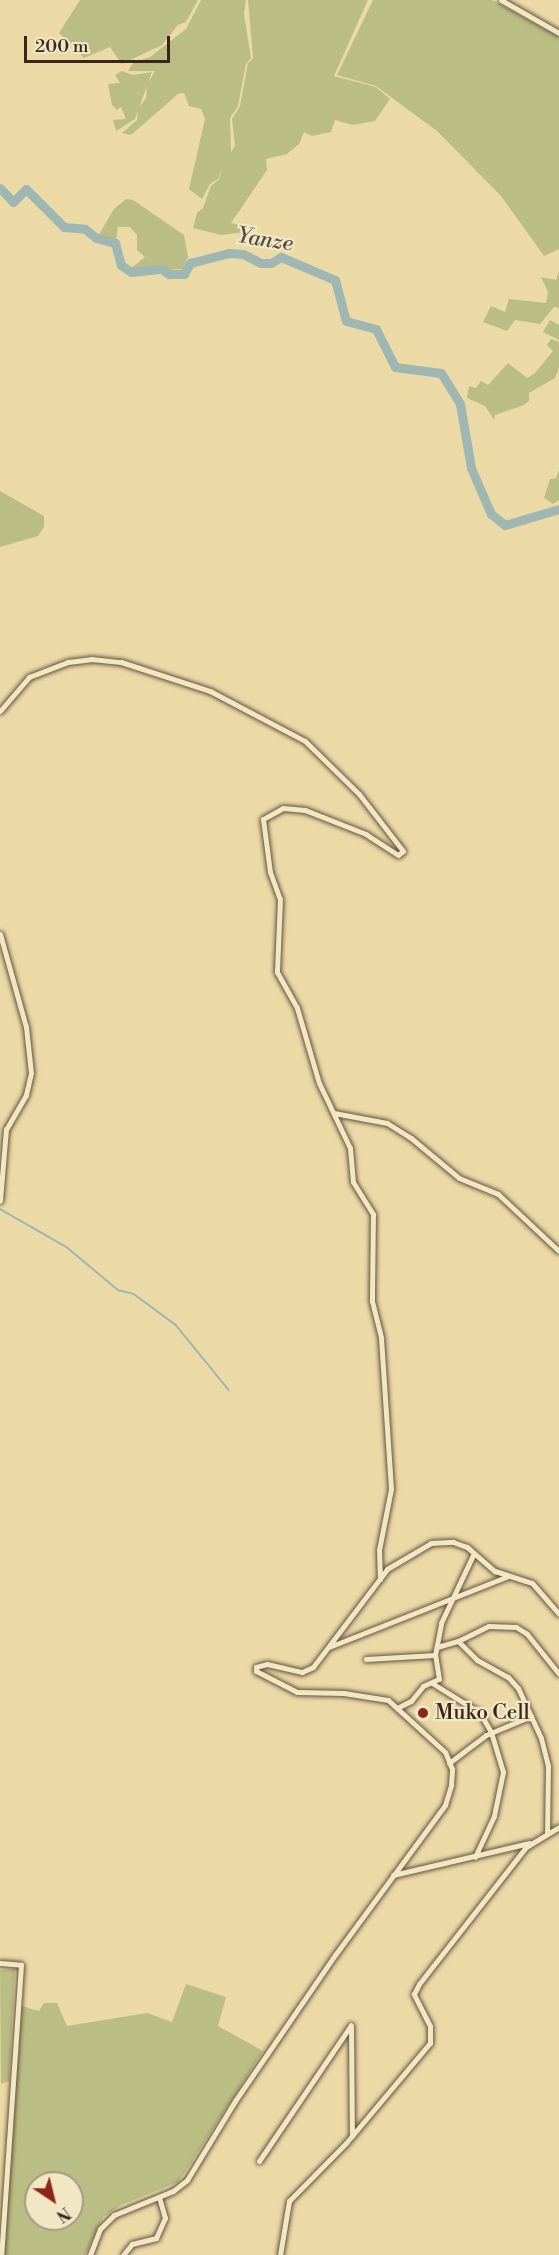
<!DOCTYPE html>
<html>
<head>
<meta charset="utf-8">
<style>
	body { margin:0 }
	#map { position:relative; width:559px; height:2255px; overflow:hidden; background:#ebdaa6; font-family:"Libre Bodoni",serif }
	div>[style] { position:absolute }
	.green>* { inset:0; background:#bbbe84 }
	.stream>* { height:1.5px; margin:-0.75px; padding:0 0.75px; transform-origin:0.75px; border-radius:0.75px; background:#9eb7b3 }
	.river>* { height:9px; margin:-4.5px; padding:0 4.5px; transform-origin:4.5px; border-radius:4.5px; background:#9eb7b3 }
	.roads { filter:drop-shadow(0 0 2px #66523f) drop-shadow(0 0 2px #66523f) }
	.street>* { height:5px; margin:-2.5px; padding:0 2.5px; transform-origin:2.5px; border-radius:2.5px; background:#f2e7c5 }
	.dots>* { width:16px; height:16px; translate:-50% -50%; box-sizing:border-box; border:3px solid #f2e7c5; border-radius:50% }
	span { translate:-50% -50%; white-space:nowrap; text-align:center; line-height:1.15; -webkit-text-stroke:4.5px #f2e7c5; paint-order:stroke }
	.poi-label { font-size:21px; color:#3a251d }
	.left { translate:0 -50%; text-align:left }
	.water-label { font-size:22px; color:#534a42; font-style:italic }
	.north { position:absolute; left:24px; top:2171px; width:60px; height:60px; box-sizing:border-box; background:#f2e7c5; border:2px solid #a89982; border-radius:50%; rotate:145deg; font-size:16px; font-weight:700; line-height:24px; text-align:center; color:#3a251d }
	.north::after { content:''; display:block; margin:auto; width:21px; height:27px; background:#8f2418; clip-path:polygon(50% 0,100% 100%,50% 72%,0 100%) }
	.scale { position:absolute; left:24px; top:36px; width:146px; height:27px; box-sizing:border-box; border:3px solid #3a251d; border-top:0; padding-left:8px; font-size:18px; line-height:21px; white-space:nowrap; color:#3a251d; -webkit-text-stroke:4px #f2e7c5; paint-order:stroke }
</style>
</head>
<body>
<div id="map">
	<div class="green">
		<i style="clip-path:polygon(80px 0,198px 0,186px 22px,178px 25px,162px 45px,122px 64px,110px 47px,84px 58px,59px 33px)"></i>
		<i style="clip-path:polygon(201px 0,246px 0,244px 14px,251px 58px,246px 64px,238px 106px,230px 118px,231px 152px,235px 146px,232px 119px,240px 106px,248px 63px,253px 58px,248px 0,368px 0,334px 76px,376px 87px,390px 99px,375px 121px,353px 125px,335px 120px,331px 132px,312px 136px,304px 132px,299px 144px,287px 154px,266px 159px,267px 170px,231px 223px,241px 225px,246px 232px,221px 235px,193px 228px,197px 213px,203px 208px,211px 186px,219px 179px,223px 166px,218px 179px,210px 184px,202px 199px,189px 189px,205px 119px,201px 109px,189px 106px,184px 93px,178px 94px,131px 135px,122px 133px,137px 120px,138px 109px,146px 98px,147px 84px,155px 71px,128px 71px,133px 63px,150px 57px,186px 29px)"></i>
		<i style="clip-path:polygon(373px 0,492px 0,559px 37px,559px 249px,544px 256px,501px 196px,437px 131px,376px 86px,337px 75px)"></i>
		<i style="clip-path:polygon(122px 71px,133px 75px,152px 72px,135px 119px,116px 131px,113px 120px,126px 119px,121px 107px,117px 110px,112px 105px,108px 84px,120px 83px,115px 75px)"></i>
		<i style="clip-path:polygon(126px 199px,133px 200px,184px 235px,188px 257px,183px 269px,169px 270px,162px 265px,130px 269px,145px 257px,137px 250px,137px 235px,130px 227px,118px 227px,116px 240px,98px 236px,114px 209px)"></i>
		<i style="clip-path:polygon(559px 270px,559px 308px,554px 307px,540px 324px,515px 320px,507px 331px,483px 322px,491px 306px,505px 312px,509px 299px,546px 303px,548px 292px,541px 277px,556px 280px)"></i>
		<i style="clip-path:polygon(550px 320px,559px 325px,559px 340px,543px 332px)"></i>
		<i style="clip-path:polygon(551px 339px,559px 342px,559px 368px,555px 378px,529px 393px,529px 401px,524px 405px,495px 415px,494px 420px,485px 406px,467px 398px,469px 386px,476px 388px,481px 381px,488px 385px,508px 363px,527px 378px,534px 374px,553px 351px,547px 345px)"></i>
		<i style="clip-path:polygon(559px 470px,559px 500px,553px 504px,544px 498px,550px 479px,556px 478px)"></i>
		<i style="clip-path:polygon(0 491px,44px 516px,44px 527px,38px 536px,0 547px)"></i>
		<i style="clip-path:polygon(15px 1969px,9px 2081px,1px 2084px,0 1970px)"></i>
		<i style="clip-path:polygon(evenodd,186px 1984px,226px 1997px,218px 2026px,263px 2051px,187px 2169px,178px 2182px,121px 2205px,103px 2217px,85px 2255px,4px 2255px,21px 2006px,39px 2011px,44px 2003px,57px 2003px,67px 2026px,147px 2013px,172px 2022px,186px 1984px,36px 2183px,72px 2183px,72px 2219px,36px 2219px,36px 2183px)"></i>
	</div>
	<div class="stream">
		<i style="left:0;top:1209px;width:78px;rotate:29.8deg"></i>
		<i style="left:68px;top:1248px;width:65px;rotate:40deg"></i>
		<i style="left:118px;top:1290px;width:16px;rotate:14deg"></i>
		<i style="left:134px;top:1294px;width:52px;rotate:36.4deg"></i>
		<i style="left:176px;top:1325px;width:84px;rotate:50.8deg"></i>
	</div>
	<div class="river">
		<i style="left:0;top:188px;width:19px;rotate:47deg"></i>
		<i style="left:13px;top:202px;width:18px;rotate:-45deg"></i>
		<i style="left:26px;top:189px;width:54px;rotate:45deg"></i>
		<i style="left:64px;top:227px;width:21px;rotate:5deg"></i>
		<i style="left:85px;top:229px;width:14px;rotate:39deg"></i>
		<i style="left:96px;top:238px;width:20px;rotate:15deg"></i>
		<i style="left:115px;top:243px;width:23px;rotate:75deg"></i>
		<i style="left:121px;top:265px;width:12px;rotate:35deg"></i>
		<i style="left:131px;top:272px;width:31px;rotate:-6deg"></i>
		<i style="left:162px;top:269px;width:9px;rotate:36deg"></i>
		<i style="left:169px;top:274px;width:15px"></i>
		<i style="left:184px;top:274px;width:13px;rotate:-61deg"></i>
		<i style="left:190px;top:263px;width:40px;rotate:-14.4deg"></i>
		<i style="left:229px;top:253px;width:14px;rotate:4deg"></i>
		<i style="left:243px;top:254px;width:20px;rotate:27deg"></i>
		<i style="left:261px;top:263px;width:10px"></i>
		<i style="left:271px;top:263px;width:12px;rotate:-31deg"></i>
		<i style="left:281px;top:257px;width:59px;rotate:23.1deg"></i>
		<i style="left:335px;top:280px;width:42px;rotate:75deg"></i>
		<i style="left:346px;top:321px;width:31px;rotate:15deg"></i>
		<i style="left:376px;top:329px;width:42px;rotate:63.4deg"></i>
		<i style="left:395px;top:367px;width:46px;rotate:7.4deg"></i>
		<i style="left:441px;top:373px;width:36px;rotate:58deg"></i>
		<i style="left:460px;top:404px;width:65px;rotate:80.2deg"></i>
		<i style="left:471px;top:468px;width:50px;rotate:66.5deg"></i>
		<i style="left:491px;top:514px;width:18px;rotate:38deg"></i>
		<i style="left:505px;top:525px;width:56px;rotate:-16.5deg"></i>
	</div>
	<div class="roads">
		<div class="street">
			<i style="left:501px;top:0;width:67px;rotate:29.6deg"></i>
			<i style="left:0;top:711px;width:45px;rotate:-49.5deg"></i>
			<i style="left:29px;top:677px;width:42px;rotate:-21deg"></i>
			<i style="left:68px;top:662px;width:23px;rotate:-7deg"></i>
			<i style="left:91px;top:659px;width:30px;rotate:6deg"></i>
			<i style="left:121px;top:662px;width:94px;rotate:18deg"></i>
			<i style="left:210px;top:691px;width:107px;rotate:27.8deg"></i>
			<i style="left:305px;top:741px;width:76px;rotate:44.5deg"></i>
			<i style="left:359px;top:794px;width:72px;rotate:52.3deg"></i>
			<i style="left:403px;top:851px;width:6px;rotate:141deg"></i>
			<i style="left:398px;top:855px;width:38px;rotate:-147deg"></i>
			<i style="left:366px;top:834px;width:66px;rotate:-158.5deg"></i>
			<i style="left:305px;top:810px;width:22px;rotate:-175deg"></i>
			<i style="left:283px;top:808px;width:23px;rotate:151deg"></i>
			<i style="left:263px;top:819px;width:53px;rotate:82.5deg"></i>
			<i style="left:270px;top:872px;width:29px;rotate:70deg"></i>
			<i style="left:280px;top:899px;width:73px;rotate:92.4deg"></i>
			<i style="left:277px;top:972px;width:41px;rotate:60.9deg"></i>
			<i style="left:297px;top:1008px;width:78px;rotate:73.7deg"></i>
			<i style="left:319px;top:1083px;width:72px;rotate:64.5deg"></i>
			<i style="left:350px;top:1148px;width:34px;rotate:85deg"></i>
			<i style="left:353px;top:1182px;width:38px;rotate:58deg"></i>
			<i style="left:373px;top:1214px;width:87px;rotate:90.7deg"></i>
			<i style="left:372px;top:1301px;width:38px;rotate:76deg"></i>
			<i style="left:381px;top:1338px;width:151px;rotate:86.2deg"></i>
			<i style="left:391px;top:1489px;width:62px;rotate:101.1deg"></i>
			<i style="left:379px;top:1550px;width:29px;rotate:88deg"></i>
			<i style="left:0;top:934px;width:97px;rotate:74.4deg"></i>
			<i style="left:26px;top:1027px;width:46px;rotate:83.8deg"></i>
			<i style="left:31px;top:1073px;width:23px;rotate:103deg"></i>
			<i style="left:26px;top:1095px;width:39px;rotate:120deg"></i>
			<i style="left:6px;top:1129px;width:72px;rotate:94.8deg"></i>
			<i style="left:334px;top:1113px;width:54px;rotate:10.7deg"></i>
			<i style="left:387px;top:1123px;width:28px;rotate:32deg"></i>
			<i style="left:411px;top:1138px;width:62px;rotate:39.8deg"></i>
			<i style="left:459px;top:1178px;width:42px;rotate:22.3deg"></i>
			<i style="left:498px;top:1194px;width:83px;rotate:43.1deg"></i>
			<i style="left:458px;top:1641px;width:34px;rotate:-26deg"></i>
			<i style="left:489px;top:1626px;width:27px;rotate:2deg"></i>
			<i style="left:516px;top:1627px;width:13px;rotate:32deg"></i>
			<i style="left:527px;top:1634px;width:51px;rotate:51.3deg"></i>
			<i style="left:329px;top:1647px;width:193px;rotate:-21.6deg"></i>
			<i style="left:437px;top:1647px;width:22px;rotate:-16deg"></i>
			<i style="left:458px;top:1641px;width:27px;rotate:45deg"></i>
			<i style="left:477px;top:1660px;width:35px;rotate:29deg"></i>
			<i style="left:508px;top:1677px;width:15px;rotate:48deg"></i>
			<i style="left:518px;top:1688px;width:55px;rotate:65.3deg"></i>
			<i style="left:541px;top:1738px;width:29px;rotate:76deg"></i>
			<i style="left:548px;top:1766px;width:68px;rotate:90.8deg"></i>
			<i style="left:366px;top:1659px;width:69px;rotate:-3.3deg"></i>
			<i style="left:432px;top:1683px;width:57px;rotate:32deg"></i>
			<i style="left:480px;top:1713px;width:22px;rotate:60deg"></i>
			<i style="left:491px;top:1732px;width:42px;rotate:73.3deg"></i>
			<i style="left:503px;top:1772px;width:45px;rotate:101.6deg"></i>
			<i style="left:494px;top:1816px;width:45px;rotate:114.9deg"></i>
			<i style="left:397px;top:1708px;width:16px;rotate:-27deg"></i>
			<i style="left:411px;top:1701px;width:19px;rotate:-51deg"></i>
			<i style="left:423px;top:1686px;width:17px;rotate:-24deg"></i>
			<i style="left:439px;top:1679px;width:24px;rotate:-99deg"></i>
			<i style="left:435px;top:1655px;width:33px;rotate:-79deg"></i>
			<i style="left:441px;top:1623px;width:77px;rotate:-64.8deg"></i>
			<i style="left:449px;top:1763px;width:46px;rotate:-37.1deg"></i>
			<i style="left:486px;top:1735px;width:49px;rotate:-22.9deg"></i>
			<i style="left:393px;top:1875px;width:140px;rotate:-13.2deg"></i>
			<i style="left:0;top:1963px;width:21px;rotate:5deg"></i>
			<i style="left:21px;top:1965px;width:291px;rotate:93.9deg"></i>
			<i style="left:351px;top:2027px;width:109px;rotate:89.5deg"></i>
			<i style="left:259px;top:2161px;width:164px;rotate:-55.9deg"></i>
			<i style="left:90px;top:2255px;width:28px;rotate:-69deg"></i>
			<i style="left:100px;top:2229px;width:20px;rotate:-45deg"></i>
			<i style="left:114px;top:2215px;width:64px;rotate:-22.1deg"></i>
			<i style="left:173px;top:2191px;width:18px;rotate:-38deg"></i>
			<i style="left:187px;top:2180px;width:92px;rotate:-58.7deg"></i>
			<i style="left:235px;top:2101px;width:177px;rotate:-55.6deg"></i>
			<i style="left:335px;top:1955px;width:186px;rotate:-53.7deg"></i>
			<i style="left:445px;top:1805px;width:21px;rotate:-73deg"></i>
			<i style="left:451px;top:1785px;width:16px;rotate:-86deg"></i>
			<i style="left:452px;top:1769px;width:18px;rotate:-112deg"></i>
			<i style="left:445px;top:1752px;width:77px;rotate:-137.6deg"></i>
			<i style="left:388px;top:1700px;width:45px;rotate:-171deg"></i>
			<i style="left:344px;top:1693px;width:47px;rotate:-178.8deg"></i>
			<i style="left:297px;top:1692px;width:46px;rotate:-152.9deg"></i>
			<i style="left:256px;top:1671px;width:4px;rotate:-90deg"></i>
			<i style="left:256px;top:1667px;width:11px;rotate:-15deg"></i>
			<i style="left:267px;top:1664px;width:36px;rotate:13deg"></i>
			<i style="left:302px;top:1672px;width:12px;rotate:-24deg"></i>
			<i style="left:313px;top:1667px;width:123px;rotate:-52.9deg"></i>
			<i style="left:387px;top:1569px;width:51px;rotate:-30.6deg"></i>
			<i style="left:431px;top:1543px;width:22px;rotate:-3deg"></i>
			<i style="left:453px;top:1542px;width:15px;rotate:20deg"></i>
			<i style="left:467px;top:1547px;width:37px;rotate:41deg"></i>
			<i style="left:495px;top:1571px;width:39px;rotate:18deg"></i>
			<i style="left:532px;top:1583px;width:41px;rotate:48.9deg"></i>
			<i style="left:123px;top:2255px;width:14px;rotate:-51deg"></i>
			<i style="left:132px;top:2244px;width:25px;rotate:-14deg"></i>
			<i style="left:156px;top:2238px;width:22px;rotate:-66deg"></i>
			<i style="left:165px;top:2218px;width:22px;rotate:-106deg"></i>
			<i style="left:280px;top:2255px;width:55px;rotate:-80.5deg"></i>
			<i style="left:289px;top:2201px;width:81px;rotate:-45.5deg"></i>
			<i style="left:346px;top:2143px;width:131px;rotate:-50deg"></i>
			<i style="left:430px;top:2043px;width:17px;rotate:-90deg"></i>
			<i style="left:430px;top:2026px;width:36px;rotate:-117deg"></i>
			<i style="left:414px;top:1994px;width:11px;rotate:-63deg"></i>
			<i style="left:419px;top:1984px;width:174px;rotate:-52deg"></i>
			<i style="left:526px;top:1847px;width:39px;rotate:-31deg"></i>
		</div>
	</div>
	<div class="dots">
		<i style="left:423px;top:1713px;background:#8f2418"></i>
	</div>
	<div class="poi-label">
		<span class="left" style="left:435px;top:1713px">Muko Cell</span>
	</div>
	<div class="water-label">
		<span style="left:265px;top:240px;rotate:9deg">Yanze</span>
	</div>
	<div class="north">N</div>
	<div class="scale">200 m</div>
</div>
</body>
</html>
